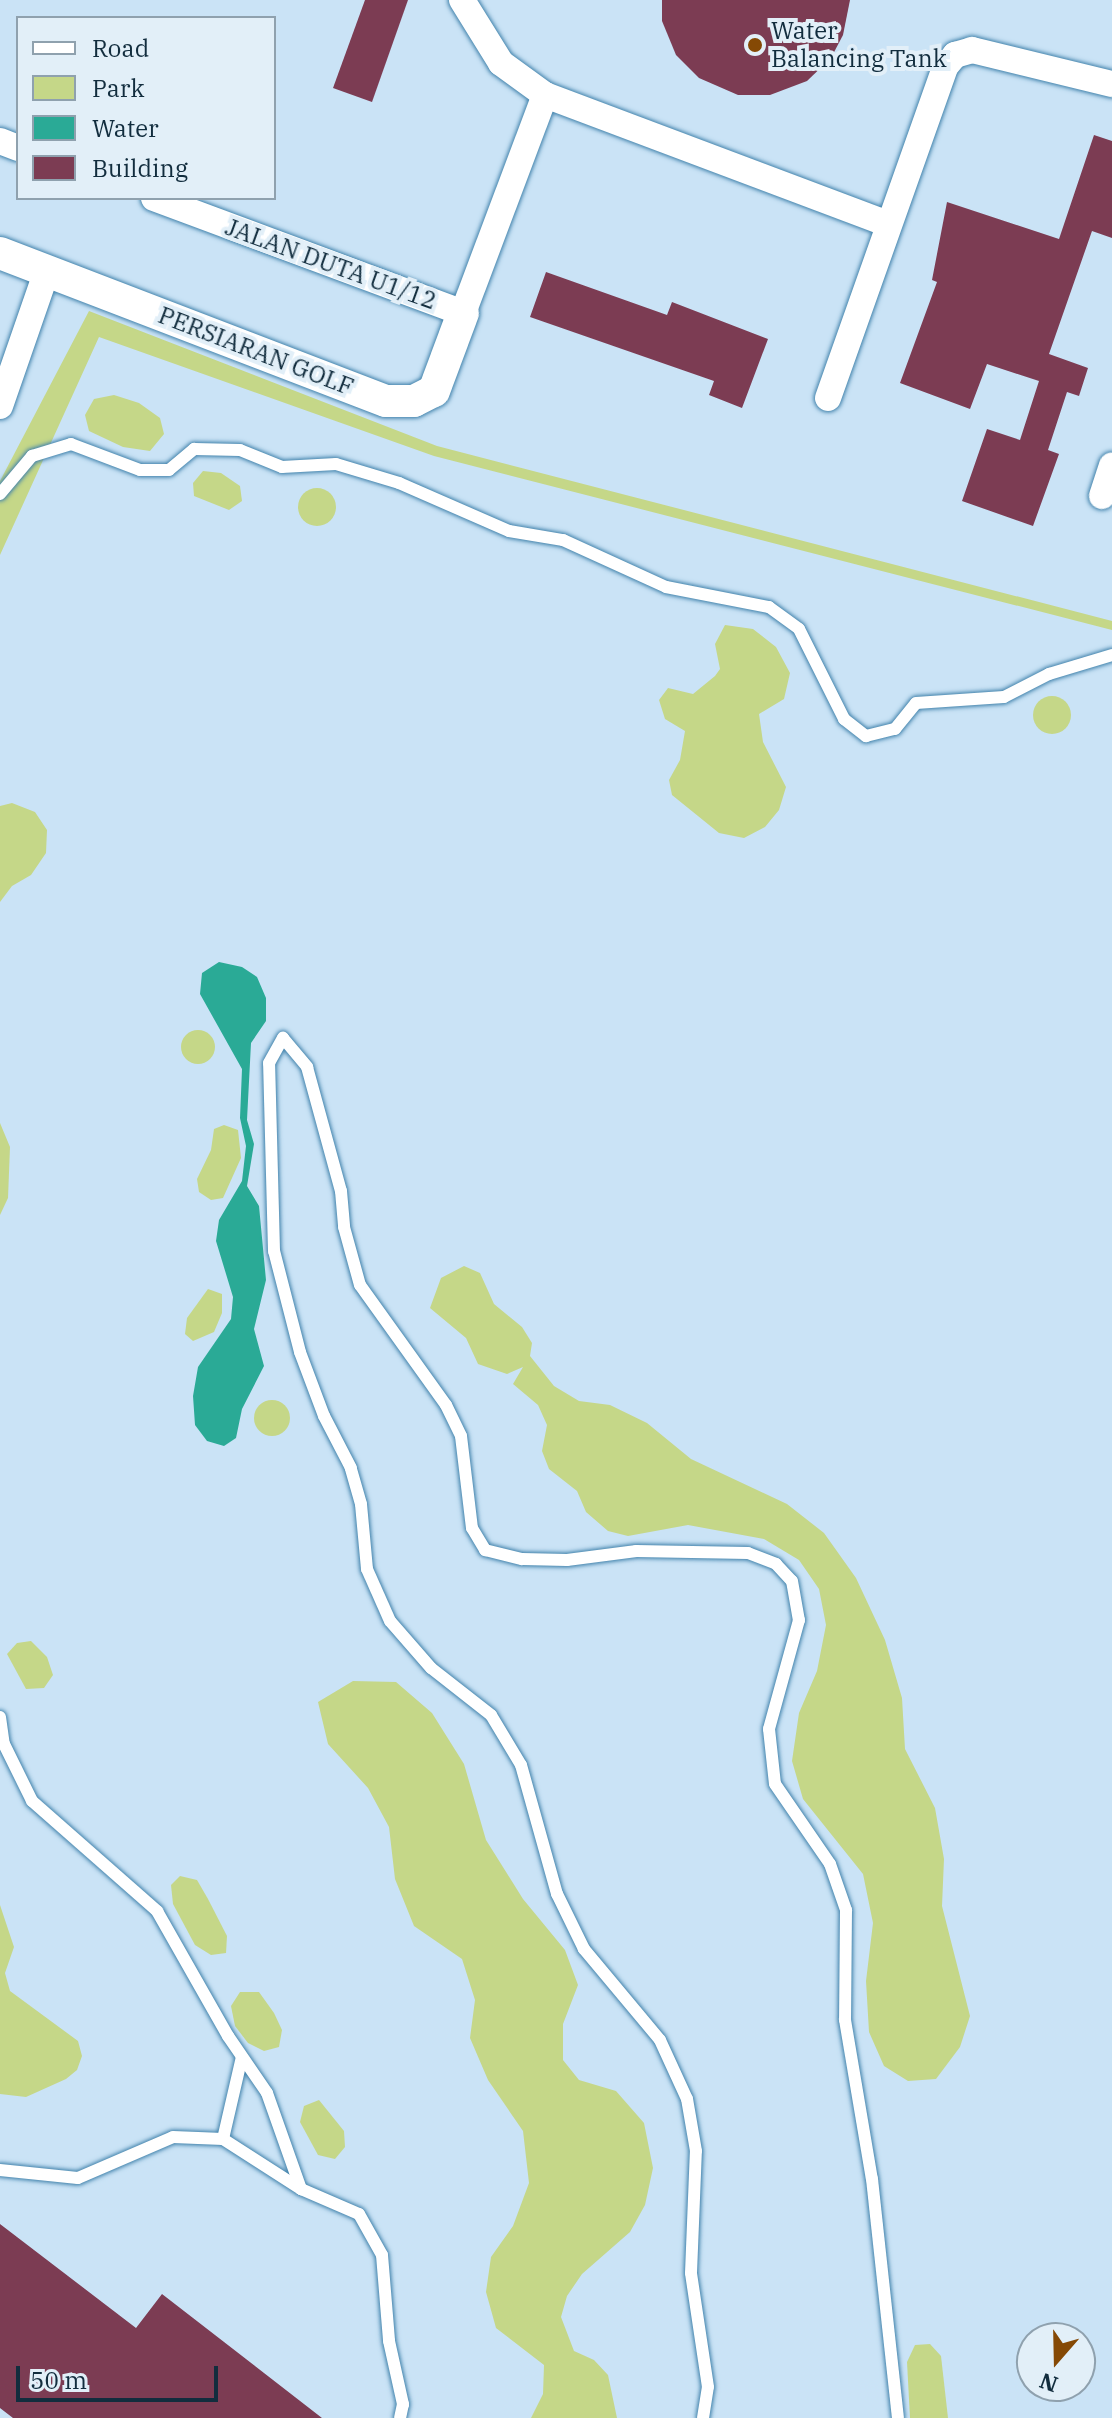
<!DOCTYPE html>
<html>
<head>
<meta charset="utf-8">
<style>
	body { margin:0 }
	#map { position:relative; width:1112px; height:2418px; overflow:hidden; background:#cae3f6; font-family:"IBM Plex Serif",serif }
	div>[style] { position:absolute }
	.green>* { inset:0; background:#c5d788 }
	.round { border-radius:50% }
	.water>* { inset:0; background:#2aaa96 }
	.building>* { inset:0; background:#7c3c53 }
	.roads { filter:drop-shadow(0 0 2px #4283ac) drop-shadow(0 0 2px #4283ac) }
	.service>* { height:12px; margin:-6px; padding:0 6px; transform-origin:6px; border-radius:6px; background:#fff }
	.minor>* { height:26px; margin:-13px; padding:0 13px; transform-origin:13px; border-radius:13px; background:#fff }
	.tertiary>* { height:32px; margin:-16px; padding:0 16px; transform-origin:16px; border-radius:16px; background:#fff }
	.dots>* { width:22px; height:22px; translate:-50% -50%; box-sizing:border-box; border:4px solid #e2eff8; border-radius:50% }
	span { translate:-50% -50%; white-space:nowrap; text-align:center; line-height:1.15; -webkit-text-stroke:8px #e2eff8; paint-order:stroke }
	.poi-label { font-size:24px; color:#122d3e }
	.left { translate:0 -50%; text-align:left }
	.street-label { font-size:24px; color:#122d3e }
	.legend { position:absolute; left:16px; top:16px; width:260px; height:184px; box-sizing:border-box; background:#e2eff8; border:2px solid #8fa1ae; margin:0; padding:10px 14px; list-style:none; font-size:24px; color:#122d3e }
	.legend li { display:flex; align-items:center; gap:16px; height:40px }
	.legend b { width:40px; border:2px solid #8fa1ae }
	.north { position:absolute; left:1016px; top:2322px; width:80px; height:80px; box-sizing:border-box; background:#e2eff8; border:2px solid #8fa1ae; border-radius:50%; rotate:200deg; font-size:22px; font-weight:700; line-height:32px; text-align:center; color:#122d3e }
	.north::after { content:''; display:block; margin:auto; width:28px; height:36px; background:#854905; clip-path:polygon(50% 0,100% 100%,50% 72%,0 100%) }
	.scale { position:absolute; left:16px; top:2366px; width:202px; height:36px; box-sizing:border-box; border:4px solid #122d3e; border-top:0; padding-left:10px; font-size:24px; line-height:28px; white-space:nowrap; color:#122d3e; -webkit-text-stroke:6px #e2eff8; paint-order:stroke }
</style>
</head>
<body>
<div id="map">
	<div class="green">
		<i style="clip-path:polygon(89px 311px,437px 446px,1112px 621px,1112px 630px,434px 456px,99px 337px,0 555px,0 481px)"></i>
		<i style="clip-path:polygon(114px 395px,139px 403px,160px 418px,164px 434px,150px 451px,123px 447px,89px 431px,85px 415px,94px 399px)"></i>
		<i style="clip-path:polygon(203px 471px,221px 473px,240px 486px,242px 501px,229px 510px,194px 496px,193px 483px)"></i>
		<i class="round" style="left:298px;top:488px;width:38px;height:38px"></i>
		<i style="clip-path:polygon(725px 625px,753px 629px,776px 647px,790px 673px,784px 699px,759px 714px,763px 742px,786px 787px,779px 810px,765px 827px,744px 838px,719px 833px,672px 795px,669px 780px,680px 760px,685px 731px,665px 719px,659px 700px,668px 688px,693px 694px,715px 676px,720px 669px,715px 644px)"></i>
		<i class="round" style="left:1033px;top:696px;width:38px;height:38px"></i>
		<i style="clip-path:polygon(12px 803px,35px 812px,47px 830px,46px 853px,31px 875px,12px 886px,0 902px,0 806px)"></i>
		<i class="round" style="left:181px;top:1030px;width:34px;height:34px"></i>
		<i style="clip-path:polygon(0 1123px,10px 1147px,8px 1198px,0 1215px)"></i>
		<i style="clip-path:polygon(224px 1125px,238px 1130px,241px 1158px,223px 1198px,211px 1200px,199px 1192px,197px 1179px,211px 1150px,214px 1129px)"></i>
		<i style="clip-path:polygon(464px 1266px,480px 1273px,494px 1304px,522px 1327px,532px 1343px,530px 1356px,554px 1386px,579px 1401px,610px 1405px,647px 1423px,691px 1459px,787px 1504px,824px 1533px,856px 1578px,885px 1640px,902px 1698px,905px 1749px,935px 1808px,944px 1859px,942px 1906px,970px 2016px,960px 2047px,936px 2079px,908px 2081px,884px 2066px,869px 2032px,866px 1981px,873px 1923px,863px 1874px,803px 1799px,792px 1761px,799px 1713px,817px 1671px,826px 1625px,819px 1589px,799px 1560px,764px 1539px,688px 1525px,628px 1536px,608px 1531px,586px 1512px,577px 1491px,549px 1469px,542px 1451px,547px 1425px,538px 1405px,513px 1384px,523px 1367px,507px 1374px,478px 1364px,466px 1338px,430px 1308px,441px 1278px)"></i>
		<i style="clip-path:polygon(208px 1289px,222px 1294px,222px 1313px,214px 1332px,193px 1341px,185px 1334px,187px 1318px)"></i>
		<i class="round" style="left:254px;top:1400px;width:36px;height:36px"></i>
		<i style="clip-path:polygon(31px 1641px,47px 1657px,53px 1675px,44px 1688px,26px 1689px,7px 1654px,17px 1643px)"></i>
		<i style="clip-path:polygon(353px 1681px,396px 1682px,432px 1713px,464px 1764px,486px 1840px,523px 1899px,565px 1950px,578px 1985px,563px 2024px,563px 2060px,579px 2080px,616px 2091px,644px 2123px,653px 2168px,645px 2205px,630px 2232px,582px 2274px,567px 2296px,561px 2317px,574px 2351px,594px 2360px,608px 2375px,617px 2418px,531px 2418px,543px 2394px,544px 2365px,496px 2328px,486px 2292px,491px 2257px,513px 2226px,529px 2183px,523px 2131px,488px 2080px,470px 2038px,475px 2000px,462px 1959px,414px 1926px,395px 1879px,389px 1827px,368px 1788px,328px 1744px,318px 1702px)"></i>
		<i style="clip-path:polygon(180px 1876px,197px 1880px,208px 1899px,227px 1936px,226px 1953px,211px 1955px,195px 1945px,173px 1904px,171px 1885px)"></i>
		<i style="clip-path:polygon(0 1905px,14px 1947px,5px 1973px,10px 1991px,78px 2041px,82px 2056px,77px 2070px,66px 2079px,26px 2097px,0 2094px)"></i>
		<i style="clip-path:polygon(240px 1992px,259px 1992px,274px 2013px,282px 2030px,279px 2047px,264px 2051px,248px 2043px,235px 2026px,231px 2006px)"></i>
		<i style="clip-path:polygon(319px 2100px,344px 2131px,345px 2147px,335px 2159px,318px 2155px,300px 2122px,304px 2106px)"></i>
		<i style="clip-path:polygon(930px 2344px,941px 2356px,948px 2418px,910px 2418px,907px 2362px,915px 2345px)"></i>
	</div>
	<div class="water">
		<i style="clip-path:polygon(219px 962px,242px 967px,257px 977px,266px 998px,266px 1021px,251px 1043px,247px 1120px,254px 1144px,247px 1186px,259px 1206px,266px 1280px,254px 1329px,264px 1366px,242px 1409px,236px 1438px,224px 1446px,207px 1441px,195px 1425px,193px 1396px,198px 1367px,231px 1319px,233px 1297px,216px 1241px,219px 1220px,242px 1181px,246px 1146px,240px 1118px,242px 1069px,200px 994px,202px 973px)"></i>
	</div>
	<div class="building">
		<i style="clip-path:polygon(365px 0,408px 0,372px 102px,333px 88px)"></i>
		<i style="clip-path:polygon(662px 0,850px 0,843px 35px,831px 58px,807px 81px,770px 95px,738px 95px,699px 78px,676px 55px,662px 21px)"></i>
		<i style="clip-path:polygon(1094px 135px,1112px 141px,1112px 238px,1092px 231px,1049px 354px,1088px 368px,1079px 396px,1067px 392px,1048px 450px,1059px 454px,1033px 526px,962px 501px,987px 429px,1020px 440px,1039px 381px,987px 364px,970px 409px,900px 383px,937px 282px,932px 280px,947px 202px,1059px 239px)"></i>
		<i style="clip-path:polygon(546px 272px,667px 315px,672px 302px,768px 339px,742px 408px,709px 395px,714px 381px,530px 317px)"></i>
		<i style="clip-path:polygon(0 2224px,136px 2328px,162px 2294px,322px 2418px,13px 2418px,0 2408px)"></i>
	</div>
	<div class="roads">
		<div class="service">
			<i style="left:0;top:494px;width:50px;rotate:-49.9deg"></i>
			<i style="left:32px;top:456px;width:41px;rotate:-17.1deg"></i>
			<i style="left:71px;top:444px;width:74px;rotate:20.6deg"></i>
			<i style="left:140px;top:470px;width:29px"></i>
			<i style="left:169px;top:470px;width:33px;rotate:-40deg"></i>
			<i style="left:194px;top:449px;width:46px;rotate:1.2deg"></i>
			<i style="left:240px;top:450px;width:45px;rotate:22deg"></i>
			<i style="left:282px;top:467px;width:54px;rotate:-3.2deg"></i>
			<i style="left:336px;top:464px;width:66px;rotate:16.8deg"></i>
			<i style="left:399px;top:483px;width:120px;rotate:23.6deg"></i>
			<i style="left:509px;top:531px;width:55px;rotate:9.5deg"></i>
			<i style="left:563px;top:540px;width:113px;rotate:24.5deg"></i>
			<i style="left:666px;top:587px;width:105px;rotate:11deg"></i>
			<i style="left:769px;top:607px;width:37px;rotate:36deg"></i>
			<i style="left:799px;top:629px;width:101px;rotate:63.4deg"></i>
			<i style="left:844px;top:719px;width:28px;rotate:38deg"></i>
			<i style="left:866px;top:736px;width:30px;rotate:-14deg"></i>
			<i style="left:895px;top:729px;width:33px;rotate:-51deg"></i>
			<i style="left:916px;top:703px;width:88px;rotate:-3.9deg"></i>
			<i style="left:1004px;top:697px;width:51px;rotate:-27.1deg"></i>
			<i style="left:1049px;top:674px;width:66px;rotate:-16.8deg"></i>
			<i style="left:0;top:1717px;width:27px;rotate:82deg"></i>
			<i style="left:4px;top:1744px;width:64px;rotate:63.8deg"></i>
			<i style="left:32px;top:1801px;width:167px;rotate:41.3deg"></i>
			<i style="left:157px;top:1911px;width:144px;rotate:60.4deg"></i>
			<i style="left:228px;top:2036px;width:69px;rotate:55.6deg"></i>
			<i style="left:267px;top:2093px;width:102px;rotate:70.5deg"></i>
			<i style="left:301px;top:2189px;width:63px;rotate:23.3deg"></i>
			<i style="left:359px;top:2214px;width:47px;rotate:60.7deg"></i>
			<i style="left:382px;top:2255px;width:86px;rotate:85.3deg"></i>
			<i style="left:389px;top:2341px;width:65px;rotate:77.5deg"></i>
			<i style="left:403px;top:2404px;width:14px;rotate:102deg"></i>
			<i style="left:223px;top:2139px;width:84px;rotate:-77deg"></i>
			<i style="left:0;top:2170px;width:78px;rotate:5.9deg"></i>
			<i style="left:78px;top:2178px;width:103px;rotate:-23.3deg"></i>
			<i style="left:173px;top:2137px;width:50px;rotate:2.3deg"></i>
			<i style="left:223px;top:2139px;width:93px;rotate:32.7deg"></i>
			<i style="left:703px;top:2418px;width:31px;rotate:-81deg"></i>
			<i style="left:708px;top:2387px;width:115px;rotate:-98.5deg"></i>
			<i style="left:691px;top:2273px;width:122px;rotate:-87.7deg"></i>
			<i style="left:696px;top:2151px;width:53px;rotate:-99.8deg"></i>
			<i style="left:687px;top:2099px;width:65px;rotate:-114.6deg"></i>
			<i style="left:660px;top:2040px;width:119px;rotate:-129.9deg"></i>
			<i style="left:584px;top:1949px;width:61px;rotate:-116.1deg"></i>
			<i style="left:557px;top:1894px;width:134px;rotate:-105.6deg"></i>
			<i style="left:521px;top:1765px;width:58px;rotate:-121deg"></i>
			<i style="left:491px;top:1715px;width:76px;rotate:-141.9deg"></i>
			<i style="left:431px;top:1668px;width:62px;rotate:-131.1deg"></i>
			<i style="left:390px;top:1621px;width:57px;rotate:-113.9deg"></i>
			<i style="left:367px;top:1569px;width:65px;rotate:-95.3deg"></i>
			<i style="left:361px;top:1504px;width:37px;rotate:-106deg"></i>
			<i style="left:351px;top:1468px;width:59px;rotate:-117.4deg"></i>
			<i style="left:324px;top:1416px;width:68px;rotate:-110.6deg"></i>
			<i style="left:300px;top:1352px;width:104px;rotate:-104.4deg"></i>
			<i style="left:274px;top:1251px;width:188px;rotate:-91.5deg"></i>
			<i style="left:269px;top:1063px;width:29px;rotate:-61deg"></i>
			<i style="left:283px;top:1038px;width:38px;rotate:50deg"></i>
			<i style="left:307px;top:1067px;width:129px;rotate:74.7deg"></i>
			<i style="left:341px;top:1191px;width:36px;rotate:85deg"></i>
			<i style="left:344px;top:1227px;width:60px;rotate:74.6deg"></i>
			<i style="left:360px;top:1285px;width:148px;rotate:54.4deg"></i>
			<i style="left:446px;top:1405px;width:34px;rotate:64deg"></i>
			<i style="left:461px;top:1436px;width:93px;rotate:83.2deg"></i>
			<i style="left:472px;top:1528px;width:26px;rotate:59deg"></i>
			<i style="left:485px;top:1550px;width:38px;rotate:14deg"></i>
			<i style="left:522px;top:1559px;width:45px;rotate:1.3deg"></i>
			<i style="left:567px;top:1560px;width:70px;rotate:-7.4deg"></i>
			<i style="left:636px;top:1551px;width:112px;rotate:1deg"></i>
			<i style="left:748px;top:1553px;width:30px;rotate:21deg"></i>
			<i style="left:776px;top:1564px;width:23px;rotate:47deg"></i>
			<i style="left:792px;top:1581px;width:40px;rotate:80deg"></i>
			<i style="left:799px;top:1620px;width:113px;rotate:105.4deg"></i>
			<i style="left:769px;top:1729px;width:55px;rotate:83.8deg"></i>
			<i style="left:775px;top:1784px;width:97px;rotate:55.5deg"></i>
			<i style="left:830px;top:1864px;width:49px;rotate:70.8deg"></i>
			<i style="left:846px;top:1910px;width:110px;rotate:90.5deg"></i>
			<i style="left:845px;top:2020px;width:161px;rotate:80.4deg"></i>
			<i style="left:872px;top:2179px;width:240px;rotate:83.8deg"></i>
		</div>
		<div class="minor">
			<i style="left:462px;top:0;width:74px;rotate:58.2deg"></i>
			<i style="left:501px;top:63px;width:54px;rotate:36deg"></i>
			<i style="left:545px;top:95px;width:366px;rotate:20.6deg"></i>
			<i style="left:0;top:141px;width:19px;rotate:21deg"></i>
			<i style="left:154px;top:198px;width:330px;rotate:20.4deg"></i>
			<i style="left:463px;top:313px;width:233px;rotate:-69.4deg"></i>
			<i style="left:828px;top:398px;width:351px;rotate:-70.5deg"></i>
			<i style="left:945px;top:67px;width:16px;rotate:-50deg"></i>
			<i style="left:955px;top:55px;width:18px;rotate:-16deg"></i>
			<i style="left:972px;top:50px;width:144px;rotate:13.7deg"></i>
			<i style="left:0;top:406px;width:144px;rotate:-70.9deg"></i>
			<i style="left:1102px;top:496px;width:32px;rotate:-72deg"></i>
		</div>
		<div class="tertiary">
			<i style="left:0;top:253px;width:413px;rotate:21deg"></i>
			<i style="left:386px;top:401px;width:28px"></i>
			<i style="left:414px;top:401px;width:22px;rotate:-27deg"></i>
			<i style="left:434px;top:391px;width:83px;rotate:-69.6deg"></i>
		</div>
	</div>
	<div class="dots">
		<i style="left:755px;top:45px;background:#854905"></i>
	</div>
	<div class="poi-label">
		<span class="left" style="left:771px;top:45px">Water<br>Balancing Tank</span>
	</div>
	<div class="street-label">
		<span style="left:331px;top:264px;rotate:20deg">JALAN DUTA U1/12</span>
		<span style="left:256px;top:351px;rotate:21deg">PERSIARAN GOLF</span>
	</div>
	<ul class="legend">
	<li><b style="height:10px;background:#fff"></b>Road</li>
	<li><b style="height:22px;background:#c5d788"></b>Park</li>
	<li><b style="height:22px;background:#2aaa96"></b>Water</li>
	<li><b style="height:22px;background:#7c3c53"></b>Building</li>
	</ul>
	<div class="north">N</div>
	<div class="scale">50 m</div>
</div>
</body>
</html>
